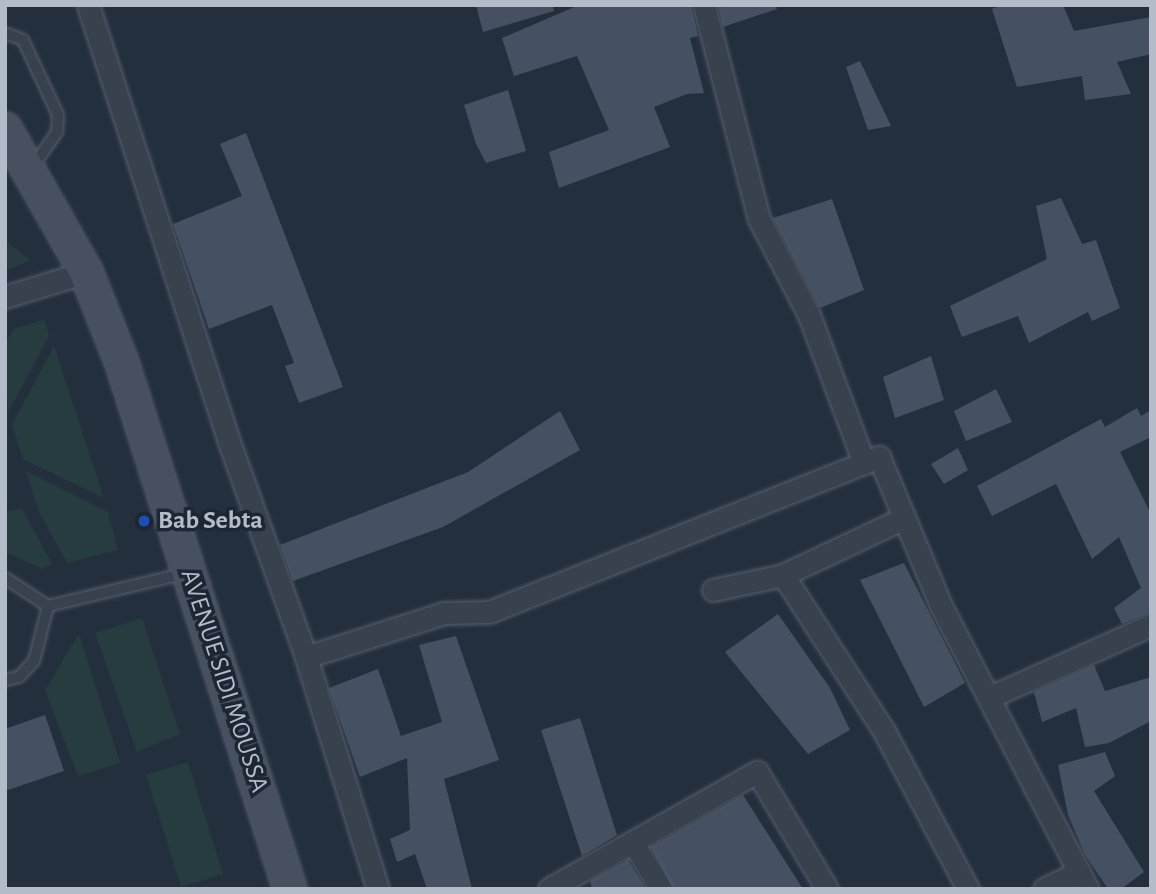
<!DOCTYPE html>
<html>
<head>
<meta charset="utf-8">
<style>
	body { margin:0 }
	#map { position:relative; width:1156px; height:894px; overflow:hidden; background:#242f3e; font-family:"Alegreya Sans",sans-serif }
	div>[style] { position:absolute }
	.green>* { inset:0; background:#263c3f }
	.building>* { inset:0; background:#455162 }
	.roads { filter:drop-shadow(0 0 2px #565f6c) drop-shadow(0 0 2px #565f6c) }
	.lane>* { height:10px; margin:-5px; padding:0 5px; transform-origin:5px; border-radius:5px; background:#38414e }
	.street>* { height:21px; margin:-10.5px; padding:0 10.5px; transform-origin:10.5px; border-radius:10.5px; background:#38414e }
	.secondary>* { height:32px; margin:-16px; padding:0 16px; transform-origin:16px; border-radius:16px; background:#465061 }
	.dots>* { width:19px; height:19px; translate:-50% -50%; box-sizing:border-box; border:4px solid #1d2633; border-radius:50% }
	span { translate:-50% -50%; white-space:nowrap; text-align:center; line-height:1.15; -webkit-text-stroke:7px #1d2633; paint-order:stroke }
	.poi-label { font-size:26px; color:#b4bcc9; font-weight:700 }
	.left { translate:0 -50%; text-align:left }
	.street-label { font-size:26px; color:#b4bcc9 }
	.frame { position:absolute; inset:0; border:7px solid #b4bcc9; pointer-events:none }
</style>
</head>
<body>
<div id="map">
	<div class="green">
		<i style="clip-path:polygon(5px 240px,6px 241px,30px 260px,10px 269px,5px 265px)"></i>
		<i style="clip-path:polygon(45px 320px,49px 336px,8px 412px,5px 342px,15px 328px)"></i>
		<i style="clip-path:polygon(54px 346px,104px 498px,23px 459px,12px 425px)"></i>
		<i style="clip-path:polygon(26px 471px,108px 512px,118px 550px,67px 563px,39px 512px)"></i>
		<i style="clip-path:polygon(22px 508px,52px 564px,42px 569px,5px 552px,5px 512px)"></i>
		<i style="clip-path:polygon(142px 618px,180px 734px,137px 752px,95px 633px)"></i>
		<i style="clip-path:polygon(79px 634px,120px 763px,78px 776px,45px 690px)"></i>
		<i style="clip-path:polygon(188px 762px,223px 874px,181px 887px,146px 775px)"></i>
	</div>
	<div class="building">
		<i style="clip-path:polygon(476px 5px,553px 5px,554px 11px,483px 32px)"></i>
		<i style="clip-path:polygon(579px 5px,691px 5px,698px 36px,690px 38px,704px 93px,687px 94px,654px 107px,670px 147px,559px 188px,549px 152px,609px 130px,577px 56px,514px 76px,502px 38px)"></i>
		<i style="clip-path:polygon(718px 5px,776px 5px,777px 9px,723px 27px)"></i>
		<i style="clip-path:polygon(1003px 5px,1063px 5px,1074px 31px,1151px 17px,1151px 54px,1117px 62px,1131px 94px,1085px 100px,1082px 76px,1017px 87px,992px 9px)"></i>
		<i style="clip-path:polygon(860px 61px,891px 126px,868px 130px,846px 67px)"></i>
		<i style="clip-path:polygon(508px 90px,526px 151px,486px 163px,476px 144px,464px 105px)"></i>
		<i style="clip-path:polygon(246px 133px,343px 387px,299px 403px,285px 366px,294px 363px,272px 305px,209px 329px,173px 224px,242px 196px,220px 144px)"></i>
		<i style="clip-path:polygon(1061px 198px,1082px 244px,1096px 240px,1120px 308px,1092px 321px,1088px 312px,1029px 343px,1018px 316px,962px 337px,950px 306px,1047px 259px,1036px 206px)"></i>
		<i style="clip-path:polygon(832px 199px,864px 290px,820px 308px,773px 218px)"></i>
		<i style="clip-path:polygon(931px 356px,944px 400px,895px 418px,883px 377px)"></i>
		<i style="clip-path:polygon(996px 389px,1012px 422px,966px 441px,954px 411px)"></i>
		<i style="clip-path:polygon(1137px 408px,1141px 416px,1151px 410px,1151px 437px,1120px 452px,1151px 514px,1151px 612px,1122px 624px,1114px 608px,1141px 588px,1119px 537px,1092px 559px,1056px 484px,992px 516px,977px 486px,1101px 419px,1105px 427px)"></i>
		<i style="clip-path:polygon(560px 411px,580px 450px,443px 527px,293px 581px,280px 545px,468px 472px)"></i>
		<i style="clip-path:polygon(958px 448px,968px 470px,944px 484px,931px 464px)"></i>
		<i style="clip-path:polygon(904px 563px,965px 683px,924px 707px,860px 580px)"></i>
		<i style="clip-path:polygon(778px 614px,830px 688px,850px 730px,808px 754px,725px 652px)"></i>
		<i style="clip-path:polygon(456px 636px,499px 760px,444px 779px,472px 889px,427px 889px,415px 854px,397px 862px,390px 839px,410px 830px,407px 758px,360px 777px,329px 688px,378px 669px,401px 736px,442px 722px,419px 645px)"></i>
		<i style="clip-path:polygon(1094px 665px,1105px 691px,1151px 677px,1151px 721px,1109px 743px,1085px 747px,1076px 708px,1042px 722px,1034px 692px)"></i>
		<i style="clip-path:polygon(45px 715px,64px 771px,5px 791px,5px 729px)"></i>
		<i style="clip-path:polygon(580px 718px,617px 835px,582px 856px,541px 730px)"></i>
		<i style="clip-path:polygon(1105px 752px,1115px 776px,1094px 791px,1144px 872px,1121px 889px,1108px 889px,1085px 855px,1068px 815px,1058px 765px)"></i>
		<i style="clip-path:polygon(743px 795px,803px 889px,674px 889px,651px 847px)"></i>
		<i style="clip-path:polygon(628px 860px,646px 889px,592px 889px,590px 881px)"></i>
	</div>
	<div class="roads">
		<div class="lane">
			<i style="left:5px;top:33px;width:19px;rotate:21deg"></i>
			<i style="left:23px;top:40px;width:83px;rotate:65deg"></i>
			<i style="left:58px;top:115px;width:17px;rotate:93deg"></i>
			<i style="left:57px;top:132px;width:45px;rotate:125.1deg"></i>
			<i style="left:5px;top:578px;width:51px;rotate:33.1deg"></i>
			<i style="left:48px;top:606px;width:143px;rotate:-13.4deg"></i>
			<i style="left:5px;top:680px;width:14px;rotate:-12deg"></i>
			<i style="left:19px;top:677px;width:22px;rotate:-47deg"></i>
			<i style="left:34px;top:661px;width:57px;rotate:-75.7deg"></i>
		</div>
		<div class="street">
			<i style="left:88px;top:5px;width:456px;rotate:72.1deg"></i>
			<i style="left:228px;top:439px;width:232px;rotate:70.3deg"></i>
			<i style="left:306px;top:657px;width:243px;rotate:72.8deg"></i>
			<i style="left:704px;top:5px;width:221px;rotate:75.6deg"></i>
			<i style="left:759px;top:219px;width:108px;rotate:62.5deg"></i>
			<i style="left:809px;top:315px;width:158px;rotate:69.6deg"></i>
			<i style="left:5px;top:297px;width:85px;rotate:-17.2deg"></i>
			<i style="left:783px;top:575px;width:186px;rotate:57.1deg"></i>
			<i style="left:884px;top:731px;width:179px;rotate:62deg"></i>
			<i style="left:713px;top:590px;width:72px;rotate:-12.1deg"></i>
			<i style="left:783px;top:575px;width:132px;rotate:-25.2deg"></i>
			<i style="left:306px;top:657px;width:145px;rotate:-17.7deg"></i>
			<i style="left:444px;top:613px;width:45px;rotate:-1.3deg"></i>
			<i style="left:489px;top:612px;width:420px;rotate:-21.7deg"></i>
			<i style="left:879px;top:457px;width:161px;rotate:67.4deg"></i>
			<i style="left:941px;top:606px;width:319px;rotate:62.6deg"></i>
			<i style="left:990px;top:697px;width:176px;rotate:-24.1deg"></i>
			<i style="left:634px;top:844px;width:52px;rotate:59deg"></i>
			<i style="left:549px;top:889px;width:239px;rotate:-29.4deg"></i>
			<i style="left:757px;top:772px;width:136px;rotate:59.1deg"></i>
			<i style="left:1044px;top:889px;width:39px;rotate:-26deg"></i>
		</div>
		<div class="secondary">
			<i style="left:5px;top:129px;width:164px;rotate:60.5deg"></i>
			<i style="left:86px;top:272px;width:98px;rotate:68.4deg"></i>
			<i style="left:122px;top:363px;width:552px;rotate:72.29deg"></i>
		</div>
	</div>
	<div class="dots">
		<i style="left:144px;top:521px;background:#1a4fb4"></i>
	</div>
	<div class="poi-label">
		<span class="left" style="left:158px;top:521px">Bab Sebta</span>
	</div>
	<div class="street-label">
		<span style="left:224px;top:681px;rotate:72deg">AVENUE SIDI MOUSSA</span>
	</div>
	<div class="frame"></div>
</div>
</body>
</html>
